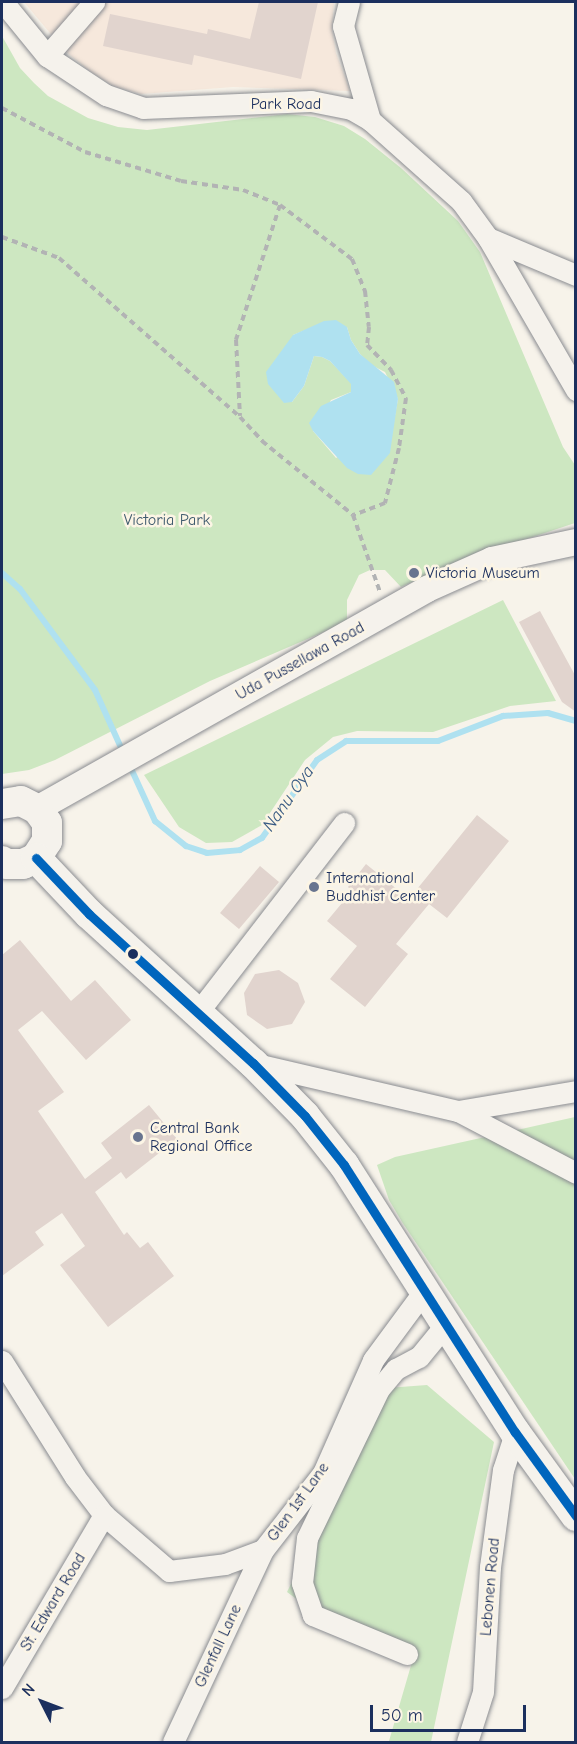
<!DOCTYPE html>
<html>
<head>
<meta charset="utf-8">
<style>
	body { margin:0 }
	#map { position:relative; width:577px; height:1744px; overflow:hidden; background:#f7f3ea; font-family:"Comic Neue",sans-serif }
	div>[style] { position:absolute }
	.built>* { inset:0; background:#f6e8dc }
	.green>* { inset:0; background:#cde7c1 }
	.water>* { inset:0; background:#afe1f0 }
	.stream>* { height:6px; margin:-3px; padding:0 3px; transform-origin:3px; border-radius:3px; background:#afe1f0 }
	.building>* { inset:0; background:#e1d4ce }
	.path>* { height:4px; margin-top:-2px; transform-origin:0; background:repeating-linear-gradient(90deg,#b2b3b4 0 6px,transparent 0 10.5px) }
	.roads { filter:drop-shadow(0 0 2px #8a8c91) drop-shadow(0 0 2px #8a8c91) }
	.minor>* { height:21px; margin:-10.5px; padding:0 10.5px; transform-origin:10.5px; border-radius:10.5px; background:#f5f2ec }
	.major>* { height:26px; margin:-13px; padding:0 13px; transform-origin:13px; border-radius:13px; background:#f5f2ec }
	.highway>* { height:30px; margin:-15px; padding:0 15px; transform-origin:15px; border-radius:15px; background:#f5f2ec }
	.bus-1>* { height:9px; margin:-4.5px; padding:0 4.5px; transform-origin:4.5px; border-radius:4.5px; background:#0065bd }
	.dots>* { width:16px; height:16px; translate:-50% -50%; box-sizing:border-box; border:3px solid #fcf5e5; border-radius:50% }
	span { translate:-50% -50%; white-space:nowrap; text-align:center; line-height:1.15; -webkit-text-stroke:5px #fcf5e5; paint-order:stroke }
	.street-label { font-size:16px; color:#1b2f5e }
	.park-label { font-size:16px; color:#3f5b6e }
	.poi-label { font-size:16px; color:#1b2f5e }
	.left { translate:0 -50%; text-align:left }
	.water-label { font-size:18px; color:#385a83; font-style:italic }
	.frame { position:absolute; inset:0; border:3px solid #1b2f5e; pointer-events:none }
	.north { position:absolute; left:12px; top:1672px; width:60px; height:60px; -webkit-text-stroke:4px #fcf5e5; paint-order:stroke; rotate:312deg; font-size:16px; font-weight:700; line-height:24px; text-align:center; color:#1b2f5e }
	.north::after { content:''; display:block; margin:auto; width:21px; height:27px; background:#1b2f5e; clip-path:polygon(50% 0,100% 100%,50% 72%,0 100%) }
	.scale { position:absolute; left:370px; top:1705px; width:156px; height:27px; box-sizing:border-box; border:3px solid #1b2f5e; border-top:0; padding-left:8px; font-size:18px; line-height:21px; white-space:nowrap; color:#1b2f5e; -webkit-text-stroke:4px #fcf5e5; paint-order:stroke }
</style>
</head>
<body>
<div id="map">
	<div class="built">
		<i style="clip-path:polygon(24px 2px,334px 2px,332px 29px,336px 53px,350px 91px,233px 87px,141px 94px,113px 86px,92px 73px,65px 51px)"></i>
	</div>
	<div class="green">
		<i style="clip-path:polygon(evenodd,2px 36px,20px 68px,34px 83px,48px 96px,88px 118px,118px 127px,147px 130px,287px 114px,315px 117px,344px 126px,365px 139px,401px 168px,458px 221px,480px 252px,563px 447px,575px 465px,575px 523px,454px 563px,401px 587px,385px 570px,370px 570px,359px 575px,347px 600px,347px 622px,210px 681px,55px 760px,29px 770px,2px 774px,2px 36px,347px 327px,351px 340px,360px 354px,371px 365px,385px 372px,398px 399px,394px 421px,336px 458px,313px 431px,331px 400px,351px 392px,352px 384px,330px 361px,322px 357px,314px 356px,304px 386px,292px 402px,293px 335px,308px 329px,347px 327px)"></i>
		<i style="clip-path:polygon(503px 600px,556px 701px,510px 706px,433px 732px,357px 731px,333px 737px,305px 760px,262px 825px,232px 842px,206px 843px,179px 827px,144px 775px)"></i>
		<i style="clip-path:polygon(575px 1117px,575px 1479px,402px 1222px,389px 1200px,377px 1165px,395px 1157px)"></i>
		<i style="clip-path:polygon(427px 1385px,494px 1442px,431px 1742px,393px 1742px,389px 1741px,412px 1662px,341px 1632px,287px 1592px,387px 1388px)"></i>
	</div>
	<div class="water">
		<i style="clip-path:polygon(336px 320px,347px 327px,351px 340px,360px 354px,394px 382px,398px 399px,390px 453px,371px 475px,358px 474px,347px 468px,313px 431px,309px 423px,321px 406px,351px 392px,351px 384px,330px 361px,322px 357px,314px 356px,304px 386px,292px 402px,284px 403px,268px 384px,266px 372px,293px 335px,324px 321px)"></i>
	</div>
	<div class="stream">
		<i style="left:2px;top:573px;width:24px;rotate:42deg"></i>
		<i style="left:20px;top:589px;width:126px;rotate:53.4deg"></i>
		<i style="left:95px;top:690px;width:68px;rotate:65.7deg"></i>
		<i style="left:129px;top:764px;width:63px;rotate:65.5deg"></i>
		<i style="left:155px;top:821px;width:40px;rotate:39deg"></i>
		<i style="left:186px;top:846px;width:22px;rotate:18deg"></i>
		<i style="left:207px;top:853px;width:33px;rotate:-5deg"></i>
		<i style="left:240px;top:850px;width:25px;rotate:-29deg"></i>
		<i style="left:262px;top:838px;width:95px;rotate:-54.8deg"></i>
		<i style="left:317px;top:760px;width:35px;rotate:-33deg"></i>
		<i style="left:346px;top:741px;width:92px"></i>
		<i style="left:438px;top:741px;width:70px;rotate:-21deg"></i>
		<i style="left:503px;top:716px;width:45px;rotate:-3.8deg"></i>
		<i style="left:548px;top:713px;width:29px;rotate:16deg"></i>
	</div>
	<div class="building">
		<i style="clip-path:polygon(259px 2px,318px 2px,301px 79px,194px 55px,192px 65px,103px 46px,110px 14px,207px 34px,208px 29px,250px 39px)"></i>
		<i style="clip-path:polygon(540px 611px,576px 677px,576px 712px,562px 702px,519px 622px)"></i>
		<i style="clip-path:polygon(477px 815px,509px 841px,447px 918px,429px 904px,396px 944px,408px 954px,365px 1007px,330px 979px,357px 946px,327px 921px,352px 891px,348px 887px,366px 864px,409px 899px)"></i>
		<i style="clip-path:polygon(260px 866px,279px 882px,239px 929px,220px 913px)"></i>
		<i style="clip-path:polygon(20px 940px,71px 1001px,95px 980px,131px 1020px,86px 1060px,42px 1011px,18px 1030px,64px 1092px,38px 1111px,85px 1179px,112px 1158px,101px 1143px,149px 1105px,177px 1139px,126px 1179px,121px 1172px,95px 1192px,124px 1235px,127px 1232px,140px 1248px,148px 1242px,174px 1276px,108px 1327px,60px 1265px,85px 1246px,62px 1213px,35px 1232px,44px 1245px,2px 1276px,2px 955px)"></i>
		<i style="clip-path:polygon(279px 970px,298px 983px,305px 1002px,292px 1024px,267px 1029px,247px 1015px,244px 993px,255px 974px)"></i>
	</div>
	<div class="path">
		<i style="left:2px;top:108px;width:94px;rotate:27.9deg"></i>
		<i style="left:85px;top:152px;width:100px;rotate:16.8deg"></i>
		<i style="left:181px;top:181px;width:63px;rotate:8.3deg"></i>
		<i style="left:243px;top:190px;width:40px;rotate:22deg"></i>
		<i style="left:280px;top:205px;width:142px;rotate:108.1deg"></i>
		<i style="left:236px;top:340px;width:76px;rotate:87deg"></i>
		<i style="left:280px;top:205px;width:90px;rotate:36.9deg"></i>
		<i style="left:352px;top:259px;width:35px;rotate:68deg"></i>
		<i style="left:365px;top:291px;width:36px;rotate:84deg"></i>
		<i style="left:369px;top:327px;width:18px;rotate:96deg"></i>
		<i style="left:367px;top:345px;width:35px;rotate:46deg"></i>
		<i style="left:391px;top:370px;width:32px;rotate:62deg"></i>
		<i style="left:406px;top:398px;width:50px;rotate:98deg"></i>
		<i style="left:399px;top:448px;width:57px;rotate:104.3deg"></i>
		<i style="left:385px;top:503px;width:34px;rotate:159deg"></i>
		<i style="left:2px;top:237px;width:61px;rotate:20.2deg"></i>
		<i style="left:59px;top:258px;width:241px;rotate:41.3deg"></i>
		<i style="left:240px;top:417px;width:33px;rotate:47deg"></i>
		<i style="left:262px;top:441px;width:117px;rotate:39.1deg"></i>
		<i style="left:353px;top:515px;width:82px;rotate:70.7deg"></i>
	</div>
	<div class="roads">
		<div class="minor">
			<i style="left:3px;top:2px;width:70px;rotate:50.8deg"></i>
			<i style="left:47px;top:56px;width:71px;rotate:33.5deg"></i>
			<i style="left:106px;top:95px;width:39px;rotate:19deg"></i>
			<i style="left:143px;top:108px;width:168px;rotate:-2.4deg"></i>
			<i style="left:311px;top:101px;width:41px;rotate:11.3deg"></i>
			<i style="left:351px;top:109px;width:22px;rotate:30deg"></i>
			<i style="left:370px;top:120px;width:122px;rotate:41.7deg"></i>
			<i style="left:461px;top:201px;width:46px;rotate:53.9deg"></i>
			<i style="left:488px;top:238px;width:176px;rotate:59.9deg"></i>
			<i style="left:349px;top:2px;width:25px;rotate:104deg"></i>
			<i style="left:343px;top:26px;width:98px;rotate:74deg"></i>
			<i style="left:47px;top:56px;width:72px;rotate:-49deg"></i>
			<i style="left:488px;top:238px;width:95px;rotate:22.8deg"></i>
			<i style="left:198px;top:1012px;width:239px;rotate:-52.3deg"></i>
			<i style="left:256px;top:1064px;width:207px;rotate:13.1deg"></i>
			<i style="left:458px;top:1111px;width:120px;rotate:-9.6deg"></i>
			<i style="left:458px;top:1111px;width:133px;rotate:27.7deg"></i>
			<i style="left:2px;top:1361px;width:137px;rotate:57.8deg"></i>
			<i style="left:75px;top:1477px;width:48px;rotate:52.7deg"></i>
			<i style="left:104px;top:1515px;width:86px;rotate:40.7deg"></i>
			<i style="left:169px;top:1571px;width:56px;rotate:-7.1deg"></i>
			<i style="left:225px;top:1564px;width:40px;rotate:-20.2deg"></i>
			<i style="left:263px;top:1550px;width:98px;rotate:-52.1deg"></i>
			<i style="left:323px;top:1473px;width:124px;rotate:-66.1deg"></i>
			<i style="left:373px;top:1360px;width:86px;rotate:-53.5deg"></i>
			<i style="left:407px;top:1654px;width:102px;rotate:-157.5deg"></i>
			<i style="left:313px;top:1615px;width:34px;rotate:-109deg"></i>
			<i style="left:302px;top:1583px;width:45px;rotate:-83.7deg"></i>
			<i style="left:307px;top:1538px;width:165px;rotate:-64.2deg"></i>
			<i style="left:379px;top:1389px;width:26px;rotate:-50deg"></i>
			<i style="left:396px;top:1369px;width:26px;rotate:-28deg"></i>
			<i style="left:419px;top:1357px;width:43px;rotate:-50.7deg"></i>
			<i style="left:2px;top:1688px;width:201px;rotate:-59.5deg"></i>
			<i style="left:173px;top:1742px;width:212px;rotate:-64.9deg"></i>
			<i style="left:467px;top:1742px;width:52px;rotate:-72.3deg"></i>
			<i style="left:483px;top:1692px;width:125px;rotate:-86.8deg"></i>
			<i style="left:490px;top:1567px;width:98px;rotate:-82.4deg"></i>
			<i style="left:503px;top:1470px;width:40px;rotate:-72deg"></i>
		</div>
		<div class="major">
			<i style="left:37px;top:809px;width:448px;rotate:-29.4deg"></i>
			<i style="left:427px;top:589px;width:71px;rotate:-24deg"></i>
			<i style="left:492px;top:560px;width:86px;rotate:-12.1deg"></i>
		</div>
		<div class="highway">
			<i style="left:2px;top:804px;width:19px;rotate:-9deg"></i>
			<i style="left:21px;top:801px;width:18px;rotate:27deg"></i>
			<i style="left:37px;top:809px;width:17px;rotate:54deg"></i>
			<i style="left:47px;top:823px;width:18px;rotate:90deg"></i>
			<i style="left:47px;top:841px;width:20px;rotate:123deg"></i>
			<i style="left:36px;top:858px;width:14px;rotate:155deg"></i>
			<i style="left:23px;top:864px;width:17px;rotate:180deg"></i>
			<i style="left:6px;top:864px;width:5px;rotate:-143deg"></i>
			<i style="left:36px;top:858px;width:77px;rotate:46.6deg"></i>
			<i style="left:89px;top:914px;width:222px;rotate:42.3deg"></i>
			<i style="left:253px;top:1063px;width:74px;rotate:45.5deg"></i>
			<i style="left:305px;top:1116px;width:63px;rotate:51.5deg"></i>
			<i style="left:344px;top:1165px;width:317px;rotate:57.4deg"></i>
			<i style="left:515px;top:1432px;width:104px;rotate:54deg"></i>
		</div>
	</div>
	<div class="bus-1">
		<i style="left:36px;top:858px;width:77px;rotate:46.6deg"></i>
		<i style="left:89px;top:914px;width:222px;rotate:42.3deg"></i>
		<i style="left:253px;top:1063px;width:74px;rotate:45.5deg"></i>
		<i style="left:305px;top:1116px;width:63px;rotate:51.5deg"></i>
		<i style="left:344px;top:1165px;width:317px;rotate:57.4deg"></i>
		<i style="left:515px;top:1432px;width:104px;rotate:54deg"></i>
	</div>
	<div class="dots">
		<i style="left:414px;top:573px;background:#68748f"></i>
		<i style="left:314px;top:887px;background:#68748f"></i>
		<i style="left:133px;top:954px;background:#1b2f5e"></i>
		<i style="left:138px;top:1137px;background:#68748f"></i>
	</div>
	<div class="street-label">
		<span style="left:286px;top:104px">Park Road</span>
		<span style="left:300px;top:661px;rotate:-29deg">Uda Pussellawa Road</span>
		<span style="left:298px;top:1502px;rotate:-54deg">Glen 1st Lane</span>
		<span style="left:490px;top:1587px;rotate:-85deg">Lebonen Road</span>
		<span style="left:53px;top:1602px;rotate:-59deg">St. Edward Road</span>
		<span style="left:218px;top:1646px;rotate:-65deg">Glenfall Lane</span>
	</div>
	<div class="park-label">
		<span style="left:167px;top:520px">Victoria Park</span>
	</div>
	<div class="poi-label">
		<span class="left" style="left:426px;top:573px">Victoria Museum</span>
		<span class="left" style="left:326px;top:887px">International<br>Buddhist Center</span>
		<span class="left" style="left:150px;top:1137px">Central Bank<br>Regional Office</span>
	</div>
	<div class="water-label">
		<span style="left:289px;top:799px;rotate:-55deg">Nanu Oya</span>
	</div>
	<div class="frame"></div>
	<div class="north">N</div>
	<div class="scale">50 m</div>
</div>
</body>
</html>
